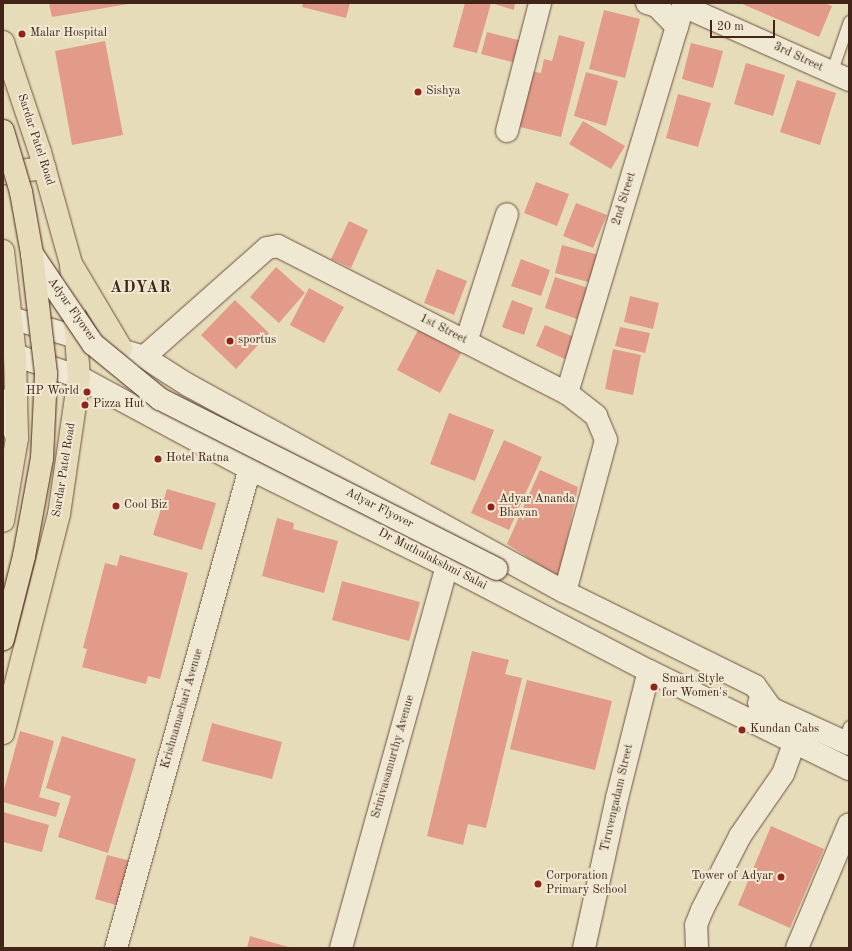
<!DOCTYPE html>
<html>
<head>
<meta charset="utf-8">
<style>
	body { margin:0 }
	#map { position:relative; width:852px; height:951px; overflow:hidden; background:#e7dcb9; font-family:"Old Standard TT",serif }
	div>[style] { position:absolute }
	.building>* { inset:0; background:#e19b88 }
	.roads { filter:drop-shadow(0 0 1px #6c5241) drop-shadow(0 0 1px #6c5241) }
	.lane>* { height:11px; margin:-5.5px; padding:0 5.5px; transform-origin:5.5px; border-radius:5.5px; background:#efe8d2 }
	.street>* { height:22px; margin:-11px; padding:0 11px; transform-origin:11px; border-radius:11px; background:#efe8d2 }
	.secondary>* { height:22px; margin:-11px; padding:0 11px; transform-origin:11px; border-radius:11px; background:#efe8d2 }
	.primary>* { height:22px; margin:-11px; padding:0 11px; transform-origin:11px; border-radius:11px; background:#e7dcb9 }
	.bridges { filter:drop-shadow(0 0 1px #432419) drop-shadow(0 0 1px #432419) }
	.secondary-bridge>* { height:22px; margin:-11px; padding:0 11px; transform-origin:11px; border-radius:11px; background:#efe8d2 }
	.primary-bridge>* { height:22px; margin:-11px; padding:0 11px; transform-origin:11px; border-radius:11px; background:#e7dcb9 }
	.dots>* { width:11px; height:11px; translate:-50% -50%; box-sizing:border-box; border:2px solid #efe8d2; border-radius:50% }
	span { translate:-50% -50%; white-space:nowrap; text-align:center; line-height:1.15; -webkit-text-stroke:4px #efe8d2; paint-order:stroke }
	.poi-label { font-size:12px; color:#432419 }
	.left { translate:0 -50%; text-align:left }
	.right { translate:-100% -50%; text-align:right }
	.street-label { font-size:12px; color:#432419 }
	.district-label { font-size:16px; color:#432419; font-weight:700; letter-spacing:1px }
	.frame { position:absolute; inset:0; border:4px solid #432419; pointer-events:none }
	.scale { position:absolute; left:710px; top:20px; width:65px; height:18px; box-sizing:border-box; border:2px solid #432419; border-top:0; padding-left:5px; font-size:12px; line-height:14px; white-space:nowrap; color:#432419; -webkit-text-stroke:3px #efe8d2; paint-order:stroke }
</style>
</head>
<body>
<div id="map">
	<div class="building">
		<i style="clip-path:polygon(49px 3px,128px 3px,128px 4px,52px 17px)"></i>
		<i style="clip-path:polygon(303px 3px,350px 3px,346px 18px,302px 7px)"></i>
		<i style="clip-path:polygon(465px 3px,491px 3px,477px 53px,453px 47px)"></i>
		<i style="clip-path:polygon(491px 3px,515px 3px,514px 10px)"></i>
		<i style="clip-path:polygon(740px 3px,824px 3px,832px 6px,819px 37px)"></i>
		<i style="clip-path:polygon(604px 10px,640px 19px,625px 78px,589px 69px)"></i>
		<i style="clip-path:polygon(487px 32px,526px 42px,520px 64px,481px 54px)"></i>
		<i style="clip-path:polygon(559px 35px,585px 42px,561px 137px,516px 126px,530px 71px,541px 73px,544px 59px,552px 61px)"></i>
		<i style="clip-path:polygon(105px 41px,123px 135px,72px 145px,55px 51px)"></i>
		<i style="clip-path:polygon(691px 43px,723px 51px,713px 88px,682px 79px)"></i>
		<i style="clip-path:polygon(746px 63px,785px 75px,773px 116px,734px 104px)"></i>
		<i style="clip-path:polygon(586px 72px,618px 81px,606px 126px,574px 116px)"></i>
		<i style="clip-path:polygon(797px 80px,836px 93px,820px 145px,780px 132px)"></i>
		<i style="clip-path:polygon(678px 94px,711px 103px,698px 147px,666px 138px)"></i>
		<i style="clip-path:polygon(583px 121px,625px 146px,611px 169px,569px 144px)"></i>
		<i style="clip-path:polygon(536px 182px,569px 194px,557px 226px,524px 213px)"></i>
		<i style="clip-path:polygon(576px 203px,607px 215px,593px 248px,563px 236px)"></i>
		<i style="clip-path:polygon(349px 221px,368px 230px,351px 268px,331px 259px)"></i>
		<i style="clip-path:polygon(562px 245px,599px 255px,592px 283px,555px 273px)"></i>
		<i style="clip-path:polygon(521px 259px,550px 270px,541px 296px,511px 286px)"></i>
		<i style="clip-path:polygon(276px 267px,305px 293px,279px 323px,250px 297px)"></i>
		<i style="clip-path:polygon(437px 269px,467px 281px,454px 315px,424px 303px)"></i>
		<i style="clip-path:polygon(555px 277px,588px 288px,577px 319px,545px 308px)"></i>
		<i style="clip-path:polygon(309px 288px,344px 307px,324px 343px,290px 325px)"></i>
		<i style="clip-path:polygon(630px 296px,659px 303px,653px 329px,624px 322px)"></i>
		<i style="clip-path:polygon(235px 300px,269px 333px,236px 369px,201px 335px)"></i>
		<i style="clip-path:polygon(512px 300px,533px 308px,524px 335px,502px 327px)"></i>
		<i style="clip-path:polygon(545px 325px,574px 337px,565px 359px,536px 346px)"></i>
		<i style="clip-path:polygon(620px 327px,650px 333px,645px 353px,615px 346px)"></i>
		<i style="clip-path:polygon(418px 330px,461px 353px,440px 393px,397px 370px)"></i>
		<i style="clip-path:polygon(613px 349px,641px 355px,633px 395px,605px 389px)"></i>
		<i style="clip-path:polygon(449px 413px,494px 430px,475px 481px,430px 464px)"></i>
		<i style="clip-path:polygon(504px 440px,542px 457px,509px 530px,471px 513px)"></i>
		<i style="clip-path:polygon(540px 470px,578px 487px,559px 578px,507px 544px)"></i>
		<i style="clip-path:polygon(167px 489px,216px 503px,202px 550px,153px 535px)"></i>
		<i style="clip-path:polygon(277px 518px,294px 523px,293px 529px,338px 541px,324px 593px,262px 576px)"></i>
		<i style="clip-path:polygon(120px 555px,188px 573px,160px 679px,148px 676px,146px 684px,82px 667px,87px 649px,83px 648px,105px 563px,117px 566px)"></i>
		<i style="clip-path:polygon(342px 581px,420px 602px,409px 641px,332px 620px)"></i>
		<i style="clip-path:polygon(472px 651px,509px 660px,505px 674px,522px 678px,486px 828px,468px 824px,463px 845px,427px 836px)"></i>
		<i style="clip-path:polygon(527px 680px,612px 701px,595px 770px,510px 749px)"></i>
		<i style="clip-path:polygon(212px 723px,282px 742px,272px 779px,202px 761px)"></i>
		<i style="clip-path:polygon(20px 731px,54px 741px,39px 797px,60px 803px,56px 817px,3px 802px,3px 793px)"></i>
		<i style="clip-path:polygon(62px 736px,136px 759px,108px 853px,58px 837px,71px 796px,46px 788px)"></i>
		<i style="clip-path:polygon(3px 812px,49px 825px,42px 852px,3px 842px)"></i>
		<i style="clip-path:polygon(771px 826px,824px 849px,790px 928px,738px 905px)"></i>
		<i style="clip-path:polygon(107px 855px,135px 862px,123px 907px,95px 899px)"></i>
		<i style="clip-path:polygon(250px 936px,292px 948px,247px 948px)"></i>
	</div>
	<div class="roads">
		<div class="lane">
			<i style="left:831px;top:73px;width:55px;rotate:-70.9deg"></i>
			<i style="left:843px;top:741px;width:16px;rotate:-68deg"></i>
		</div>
		<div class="street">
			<i style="left:647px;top:3px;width:10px;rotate:17deg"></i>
			<i style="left:657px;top:6px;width:29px;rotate:46deg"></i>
			<i style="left:507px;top:131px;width:132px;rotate:-75.5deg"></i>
			<i style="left:466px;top:342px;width:134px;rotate:-72.2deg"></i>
			<i style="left:144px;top:357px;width:164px;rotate:-41.5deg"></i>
			<i style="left:267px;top:248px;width:11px;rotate:-10deg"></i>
			<i style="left:278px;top:246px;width:324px;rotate:27deg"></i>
			<i style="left:567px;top:393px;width:37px;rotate:38deg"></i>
			<i style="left:596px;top:416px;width:26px;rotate:67deg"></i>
			<i style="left:606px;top:440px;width:157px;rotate:105.1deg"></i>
			<i style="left:567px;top:393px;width:404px;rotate:-73.3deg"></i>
			<i style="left:683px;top:6px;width:182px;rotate:24deg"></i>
			<i style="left:3px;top:400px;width:37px;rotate:70deg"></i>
			<i style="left:116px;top:948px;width:497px;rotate:-74.4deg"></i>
			<i style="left:341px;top:948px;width:396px;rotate:-74.5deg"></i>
			<i style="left:584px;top:948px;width:154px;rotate:-77.6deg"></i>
			<i style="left:617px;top:798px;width:131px;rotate:-75.9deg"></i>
			<i style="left:697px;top:948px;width:23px;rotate:-92deg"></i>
			<i style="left:696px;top:925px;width:16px;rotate:-68deg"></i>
			<i style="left:702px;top:910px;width:83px;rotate:-62.8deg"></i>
			<i style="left:740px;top:836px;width:75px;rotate:-55.3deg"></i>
			<i style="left:783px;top:774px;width:33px;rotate:-70deg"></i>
			<i style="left:797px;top:948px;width:134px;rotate:-67.2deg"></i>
		</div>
		<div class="secondary">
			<i style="left:11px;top:318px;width:139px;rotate:16.3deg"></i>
			<i style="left:144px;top:357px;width:52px;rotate:32.5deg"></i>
			<i style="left:188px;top:385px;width:430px;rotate:28.8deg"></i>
			<i style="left:565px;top:592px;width:212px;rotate:26.3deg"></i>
			<i style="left:755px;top:686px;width:27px;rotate:54deg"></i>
			<i style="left:15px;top:355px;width:68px;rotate:19deg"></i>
			<i style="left:79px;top:377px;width:194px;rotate:28.3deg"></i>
			<i style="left:250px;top:469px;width:220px;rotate:26.2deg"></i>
			<i style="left:447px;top:566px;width:228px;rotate:27.5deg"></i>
			<i style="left:649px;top:671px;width:223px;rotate:26.1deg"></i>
			<i style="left:759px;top:703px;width:99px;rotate:24.5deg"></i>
		</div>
		<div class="primary">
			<i style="left:3px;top:42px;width:116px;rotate:71.4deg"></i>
			<i style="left:40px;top:152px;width:116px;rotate:74.5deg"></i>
			<i style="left:71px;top:264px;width:113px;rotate:86deg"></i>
			<i style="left:79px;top:377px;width:138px;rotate:98.3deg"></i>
			<i style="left:59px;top:514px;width:226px;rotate:104.3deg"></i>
			<i style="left:3px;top:173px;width:42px;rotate:-6.8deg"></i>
			<i style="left:3px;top:251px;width:105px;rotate:83.4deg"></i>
			<i style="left:15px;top:355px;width:83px;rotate:88.6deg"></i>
			<i style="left:17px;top:438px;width:84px;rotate:99.6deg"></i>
			<i style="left:73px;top:267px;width:94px;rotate:59.3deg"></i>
		</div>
	</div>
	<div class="bridges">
		<div class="secondary-bridge">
			<i style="left:32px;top:254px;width:109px;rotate:55.9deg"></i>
			<i style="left:93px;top:344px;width:87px;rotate:39.4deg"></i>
			<i style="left:160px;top:399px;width:377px;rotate:26.8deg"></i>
		</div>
		<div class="primary-bridge">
			<i style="left:3px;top:131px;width:64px;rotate:73.6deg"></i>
			<i style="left:21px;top:192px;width:63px;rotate:79.9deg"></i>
			<i style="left:32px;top:254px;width:121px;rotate:83.3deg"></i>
			<i style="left:46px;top:374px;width:84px;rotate:92.7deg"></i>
			<i style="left:42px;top:458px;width:100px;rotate:100.4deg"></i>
			<i style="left:24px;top:556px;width:86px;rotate:104.2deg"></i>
		</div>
	</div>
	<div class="dots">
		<i style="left:22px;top:34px;background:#8f2418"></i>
		<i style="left:418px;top:92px;background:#8f2418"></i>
		<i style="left:230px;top:341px;background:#8f2418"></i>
		<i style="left:87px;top:392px;background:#8f2418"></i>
		<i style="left:85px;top:405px;background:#8f2418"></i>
		<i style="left:158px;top:459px;background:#8f2418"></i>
		<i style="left:116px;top:506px;background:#8f2418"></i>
		<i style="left:491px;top:507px;background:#8f2418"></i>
		<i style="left:654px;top:687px;background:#8f2418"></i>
		<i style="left:742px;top:730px;background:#8f2418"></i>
		<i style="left:781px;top:877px;background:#8f2418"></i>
		<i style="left:538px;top:884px;background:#8f2418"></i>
	</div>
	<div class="poi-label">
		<span class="left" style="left:30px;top:34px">Malar Hospital</span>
		<span class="left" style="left:426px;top:92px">Sishya</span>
		<span class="left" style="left:238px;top:341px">sportus</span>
		<span class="right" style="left:79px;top:392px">HP World</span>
		<span class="left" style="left:93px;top:405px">Pizza Hut</span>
		<span class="left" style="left:166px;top:459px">Hotel Ratna</span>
		<span class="left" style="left:499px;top:507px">Adyar Ananda<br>Bhavan</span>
		<span class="left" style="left:124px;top:506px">Cool Biz</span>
		<span class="left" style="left:662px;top:687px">Smart Style<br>for Women's</span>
		<span class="left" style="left:750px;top:730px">Kundan Cabs</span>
		<span class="left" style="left:546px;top:884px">Corporation<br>Primary School</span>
		<span class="right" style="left:773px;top:877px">Tower of Adyar</span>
	</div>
	<div class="street-label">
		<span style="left:798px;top:58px;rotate:25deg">3rd Street</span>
		<span style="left:35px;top:140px;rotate:72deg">Sardar Patel Road</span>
		<span style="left:625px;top:199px;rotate:-73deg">2nd Street</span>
		<span style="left:71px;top:310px;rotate:55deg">Adyar Flyover</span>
		<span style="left:443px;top:330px;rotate:27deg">1st Street</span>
		<span style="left:65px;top:470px;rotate:-81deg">Sardar Patel Road</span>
		<span style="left:379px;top:509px;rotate:27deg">Adyar Flyover</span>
		<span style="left:432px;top:560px;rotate:27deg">Dr Muthulakshmi Salai</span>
		<span style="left:183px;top:709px;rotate:-74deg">Krishnamachari Avenue</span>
		<span style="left:394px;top:757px;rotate:-74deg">Srinivasamurthy Avenue</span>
		<span style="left:618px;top:798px;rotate:-77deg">Tiruvengadam Street</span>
	</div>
	<div class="district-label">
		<span style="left:141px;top:288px">ADYAR</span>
	</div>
	<div class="frame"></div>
	<div class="scale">20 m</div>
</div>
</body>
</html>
